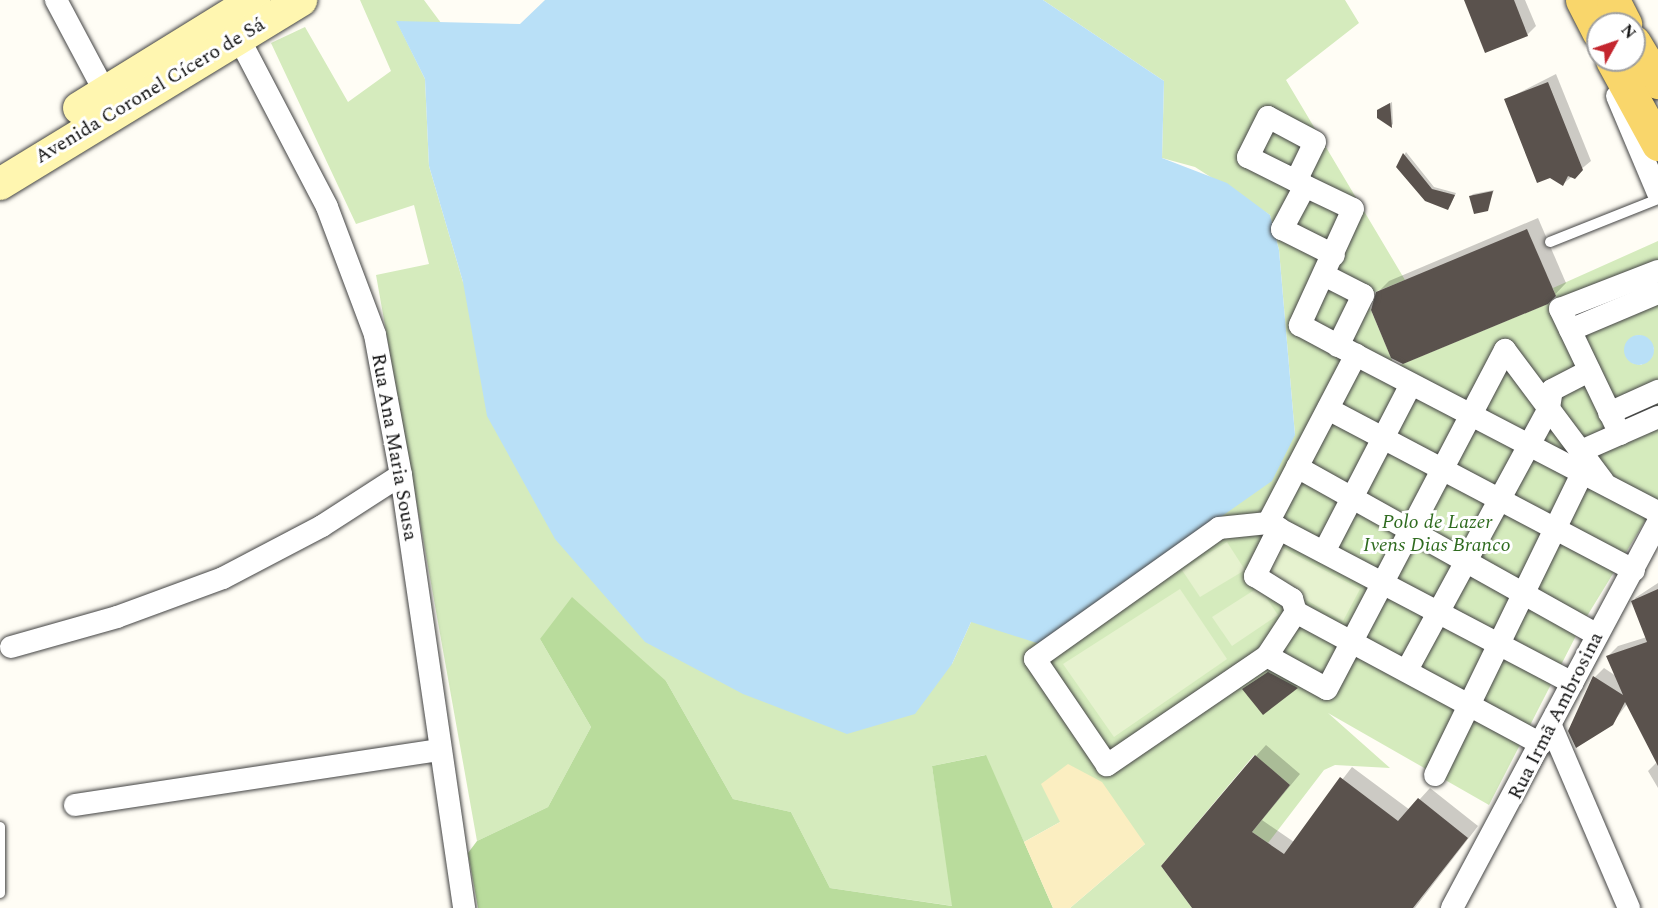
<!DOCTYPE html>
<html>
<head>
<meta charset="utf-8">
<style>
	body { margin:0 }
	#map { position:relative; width:1658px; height:908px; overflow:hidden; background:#fffdf5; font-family:Spectral,serif }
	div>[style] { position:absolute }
	.green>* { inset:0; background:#d5ebbd }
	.forest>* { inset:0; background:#b9dc9c }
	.sand>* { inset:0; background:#fbeec1 }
	.pitch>* { inset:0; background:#e6f2cf }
	.water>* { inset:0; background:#b9e0f7 }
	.round { border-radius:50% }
	.shadow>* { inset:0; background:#0003 }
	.building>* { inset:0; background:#5a524d }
	.roads { filter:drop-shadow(0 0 2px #444) drop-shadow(0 0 2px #444) }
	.lane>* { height:10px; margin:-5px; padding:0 5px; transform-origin:5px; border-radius:5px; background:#fff }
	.street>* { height:22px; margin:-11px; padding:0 11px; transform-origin:11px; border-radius:11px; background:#fff }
	.secondary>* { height:32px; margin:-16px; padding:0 16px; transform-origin:16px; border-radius:16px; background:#fff6b0 }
	.primary>* { height:33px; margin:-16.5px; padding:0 16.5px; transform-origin:16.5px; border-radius:16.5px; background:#f9d66b }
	span { translate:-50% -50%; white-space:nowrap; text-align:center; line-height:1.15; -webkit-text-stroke:6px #fff; paint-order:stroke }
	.street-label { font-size:20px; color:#111 }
	.park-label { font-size:20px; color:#2f6b1f; font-style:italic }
	.north { position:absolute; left:1586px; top:12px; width:60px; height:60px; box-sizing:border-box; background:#fff; border:2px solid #a0a0a0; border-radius:50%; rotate:50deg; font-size:16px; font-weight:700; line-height:24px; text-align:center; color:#111 }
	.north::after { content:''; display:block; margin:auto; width:21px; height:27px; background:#c4262e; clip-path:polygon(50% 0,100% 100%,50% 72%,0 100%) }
</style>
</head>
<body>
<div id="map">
	<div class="green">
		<i style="clip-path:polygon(evenodd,360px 0,424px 0,441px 23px,397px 22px,425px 79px,429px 166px,463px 282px,952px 664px,971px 622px,1295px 435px,1279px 250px,1270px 215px,1195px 167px,1162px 158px,1164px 81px,1043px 0,1345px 0,1359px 23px,1286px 80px,1405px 280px,1365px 296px,1395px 367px,1557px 300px,1553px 288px,1658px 241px,1658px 500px,1581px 626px,1489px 805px,1328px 713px,1390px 768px,1335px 765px,1324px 770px,1268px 843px,1252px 832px,1290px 785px,1254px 755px,1161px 866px,1192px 908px,1070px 908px,1145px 844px,1060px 822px,1024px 842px,985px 755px,932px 766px,953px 906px,830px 888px,791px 812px,733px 799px,666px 681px,540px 639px,591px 727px,548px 807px,477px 841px,376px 275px,429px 264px,414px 205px,356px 224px,271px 43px,305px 27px,348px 102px,391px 71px,360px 0,1640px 335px,1654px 348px,1652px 357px,1641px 365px,1632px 363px,1635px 336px,1640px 335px)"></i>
	</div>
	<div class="forest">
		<i style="clip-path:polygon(572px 597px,666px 681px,733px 799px,791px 812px,830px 888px,952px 906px,932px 766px,986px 755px,1053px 908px,478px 908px,468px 853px,477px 841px,548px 807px,591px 727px,540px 639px)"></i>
	</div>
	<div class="sand">
		<i style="clip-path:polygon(1068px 764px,1102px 782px,1145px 844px,1070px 908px,1053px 908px,1024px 842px,1060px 822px,1041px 784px)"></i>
	</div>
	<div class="pitch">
		<i style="clip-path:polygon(1227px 542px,1245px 570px,1200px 597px,1182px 570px)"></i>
		<i style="clip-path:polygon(1277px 545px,1360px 589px,1343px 621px,1261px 574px)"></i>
		<i style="clip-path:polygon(1259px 587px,1278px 615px,1232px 646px,1212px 617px)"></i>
		<i style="clip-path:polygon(1180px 589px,1227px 659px,1114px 737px,1063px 664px)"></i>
	</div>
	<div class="water">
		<i style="clip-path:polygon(545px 0,1043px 0,1164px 81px,1162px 158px,1227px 183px,1270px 215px,1279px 250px,1295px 435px,1272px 481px,1040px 644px,971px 622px,952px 664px,915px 714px,847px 734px,743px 694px,645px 642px,555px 539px,487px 416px,463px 282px,429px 166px,425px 79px,396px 21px,520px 24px)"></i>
		<i class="round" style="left:1624px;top:335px;width:30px;height:30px"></i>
	</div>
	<div class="shadow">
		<i style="clip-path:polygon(1466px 0,1525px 0,1536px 26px,1527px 35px)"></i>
		<i style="clip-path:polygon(1556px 74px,1591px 161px,1563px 184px,1505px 100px)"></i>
		<i style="clip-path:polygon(1392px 102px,1393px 124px,1391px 126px,1381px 108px)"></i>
		<i style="clip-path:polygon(1406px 152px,1434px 187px,1456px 193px,1450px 206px,1398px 166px)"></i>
		<i style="clip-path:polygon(1494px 190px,1487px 209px,1471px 196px,1473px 194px)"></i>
		<i style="clip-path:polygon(1538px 218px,1566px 283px,1547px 303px,1377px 293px,1389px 281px)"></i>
		<i style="clip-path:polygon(1658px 583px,1658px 788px,1648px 771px,1657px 762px,1627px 704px,1612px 724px,1595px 677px,1604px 668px,1616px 676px,1608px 656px,1618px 646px,1647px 637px,1635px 598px)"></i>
		<i style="clip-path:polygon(1274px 667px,1302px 682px,1263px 713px,1244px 690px)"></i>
		<i style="clip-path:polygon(1266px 745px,1300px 774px,1262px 820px,1294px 842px,1352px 767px,1410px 810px,1430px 788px,1478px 826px,1415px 908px,1194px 908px,1256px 756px)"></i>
	</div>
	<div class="building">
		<i style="clip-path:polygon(1464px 0,1514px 0,1528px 36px,1485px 53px)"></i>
		<i style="clip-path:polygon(1548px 82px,1583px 170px,1575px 179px,1568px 176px,1563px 186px,1550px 178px,1537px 183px,1504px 99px)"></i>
		<i style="clip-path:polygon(1390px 103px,1392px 128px,1377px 118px,1377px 110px)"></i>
		<i style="clip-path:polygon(1403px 153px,1432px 189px,1455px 195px,1448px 210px,1425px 201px,1396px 167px)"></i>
		<i style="clip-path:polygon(1493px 191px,1488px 211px,1474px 214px,1469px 196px)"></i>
		<i style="clip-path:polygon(1527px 229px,1556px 296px,1548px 304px,1403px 364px,1391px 358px,1371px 310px,1376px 292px)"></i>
		<i style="clip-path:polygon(1658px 589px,1658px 766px,1625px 702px,1613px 725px,1576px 748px,1568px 731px,1593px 676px,1623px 695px,1606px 656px,1647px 642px,1631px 601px)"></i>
		<i style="clip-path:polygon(1268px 672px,1298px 688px,1263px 715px,1242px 689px)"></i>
		<i style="clip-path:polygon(1255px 755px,1290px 785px,1252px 832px,1284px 854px,1340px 777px,1398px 821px,1418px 798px,1468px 838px,1413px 908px,1192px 908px,1161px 866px)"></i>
	</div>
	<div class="roads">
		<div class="lane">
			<i style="left:1550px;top:242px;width:116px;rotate:-21.7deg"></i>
			<i style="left:0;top:827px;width:66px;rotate:90deg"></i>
		</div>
		<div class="street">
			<i style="left:56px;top:0;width:104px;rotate:62deg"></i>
			<i style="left:232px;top:25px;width:205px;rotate:62.4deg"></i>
			<i style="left:327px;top:207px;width:137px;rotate:69.4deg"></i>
			<i style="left:375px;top:335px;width:142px;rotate:79.5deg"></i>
			<i style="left:401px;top:475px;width:438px;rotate:81.7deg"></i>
			<i style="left:1617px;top:96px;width:105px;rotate:67.1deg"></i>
			<i style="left:1296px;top:181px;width:43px;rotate:-64deg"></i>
			<i style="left:1315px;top:142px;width:53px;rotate:-152deg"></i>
			<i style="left:1268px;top:117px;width:45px;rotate:116.6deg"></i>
			<i style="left:1248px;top:157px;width:54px;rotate:26.6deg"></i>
			<i style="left:1296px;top:181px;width:10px;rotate:29deg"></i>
			<i style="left:1305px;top:186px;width:53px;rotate:25.6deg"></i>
			<i style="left:1353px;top:209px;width:128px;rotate:114.6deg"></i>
			<i style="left:1300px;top:325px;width:64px;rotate:28.2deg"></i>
			<i style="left:1305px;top:186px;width:49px;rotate:118.1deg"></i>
			<i style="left:1282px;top:229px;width:58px;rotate:26.6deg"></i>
			<i style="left:1324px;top:275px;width:44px;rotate:27.1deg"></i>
			<i style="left:1363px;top:295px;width:57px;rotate:116.1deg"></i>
			<i style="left:1570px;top:330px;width:95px;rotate:-22.8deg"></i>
			<i style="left:1328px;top:409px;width:346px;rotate:27.8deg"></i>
			<i style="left:1609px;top:413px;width:54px;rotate:-24.2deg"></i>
			<i style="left:1620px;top:434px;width:139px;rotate:-115.6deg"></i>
			<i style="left:1560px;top:309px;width:105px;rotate:-21.2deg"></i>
			<i style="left:1581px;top:451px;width:84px;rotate:-23.8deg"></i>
			<i style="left:1297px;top:467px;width:344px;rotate:29.2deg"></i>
			<i style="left:1268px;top:523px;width:344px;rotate:27.7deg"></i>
			<i style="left:1279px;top:528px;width:54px;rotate:116.6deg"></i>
			<i style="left:1255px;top:576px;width:44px;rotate:31.9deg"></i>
			<i style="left:1292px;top:599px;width:14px;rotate:73deg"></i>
			<i style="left:1324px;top:552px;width:189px;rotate:-62.6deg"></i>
			<i style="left:11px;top:647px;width:110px;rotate:-15.8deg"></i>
			<i style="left:117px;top:617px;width:113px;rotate:-20.2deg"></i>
			<i style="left:223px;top:578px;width:112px;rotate:-27.7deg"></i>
			<i style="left:322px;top:526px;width:94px;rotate:-32.8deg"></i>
			<i style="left:1267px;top:656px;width:68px;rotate:28.8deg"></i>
			<i style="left:1327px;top:689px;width:383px;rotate:-62.3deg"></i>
			<i style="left:1505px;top:350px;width:164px;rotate:53.2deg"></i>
			<i style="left:1407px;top:670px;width:298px;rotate:-61.5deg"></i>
			<i style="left:1549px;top:408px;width:18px;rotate:-81deg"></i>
			<i style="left:1552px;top:390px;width:42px;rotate:-27.2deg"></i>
			<i style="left:1551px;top:726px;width:198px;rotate:66.8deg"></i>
			<i style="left:1541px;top:744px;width:278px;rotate:-151.7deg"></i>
			<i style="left:1296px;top:612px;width:53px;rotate:123.4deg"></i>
			<i style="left:1267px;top:656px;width:194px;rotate:145.7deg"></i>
			<i style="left:1107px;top:765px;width:128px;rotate:-124.2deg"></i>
			<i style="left:1035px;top:659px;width:226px;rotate:-35.4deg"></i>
			<i style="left:1219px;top:528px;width:49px;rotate:-5.8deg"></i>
			<i style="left:1268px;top:523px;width:190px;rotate:-62.4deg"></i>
			<i style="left:1356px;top:355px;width:340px;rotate:27.5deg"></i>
			<i style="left:1435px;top:775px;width:349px;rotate:-64deg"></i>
			<i style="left:75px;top:805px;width:368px;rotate:-8.6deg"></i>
			<i style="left:1452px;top:908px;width:438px;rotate:-61.9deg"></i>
		</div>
		<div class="secondary">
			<i style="left:79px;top:108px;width:206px;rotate:-31.7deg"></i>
			<i style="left:0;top:184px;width:353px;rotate:-31.4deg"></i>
		</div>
		<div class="primary">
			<i style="left:1582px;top:0;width:36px;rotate:63deg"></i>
			<i style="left:1613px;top:0;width:27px;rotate:63deg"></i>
			<i style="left:1634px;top:42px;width:47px;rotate:59deg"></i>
			<i style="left:1612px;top:60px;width:96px;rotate:61.3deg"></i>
		</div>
	</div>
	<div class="street-label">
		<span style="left:150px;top:91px;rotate:-31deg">Avenida Coronel Cícero de Sá</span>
		<span style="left:394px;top:447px;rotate:80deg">Rua Ana Maria Sousa</span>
		<span style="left:1556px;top:716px;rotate:-63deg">Rua Irmã Ambrosina</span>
	</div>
	<div class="park-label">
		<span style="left:1437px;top:534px">Polo de Lazer<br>Ivens Dias Branco</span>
	</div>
	<div class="north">N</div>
</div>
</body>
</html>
